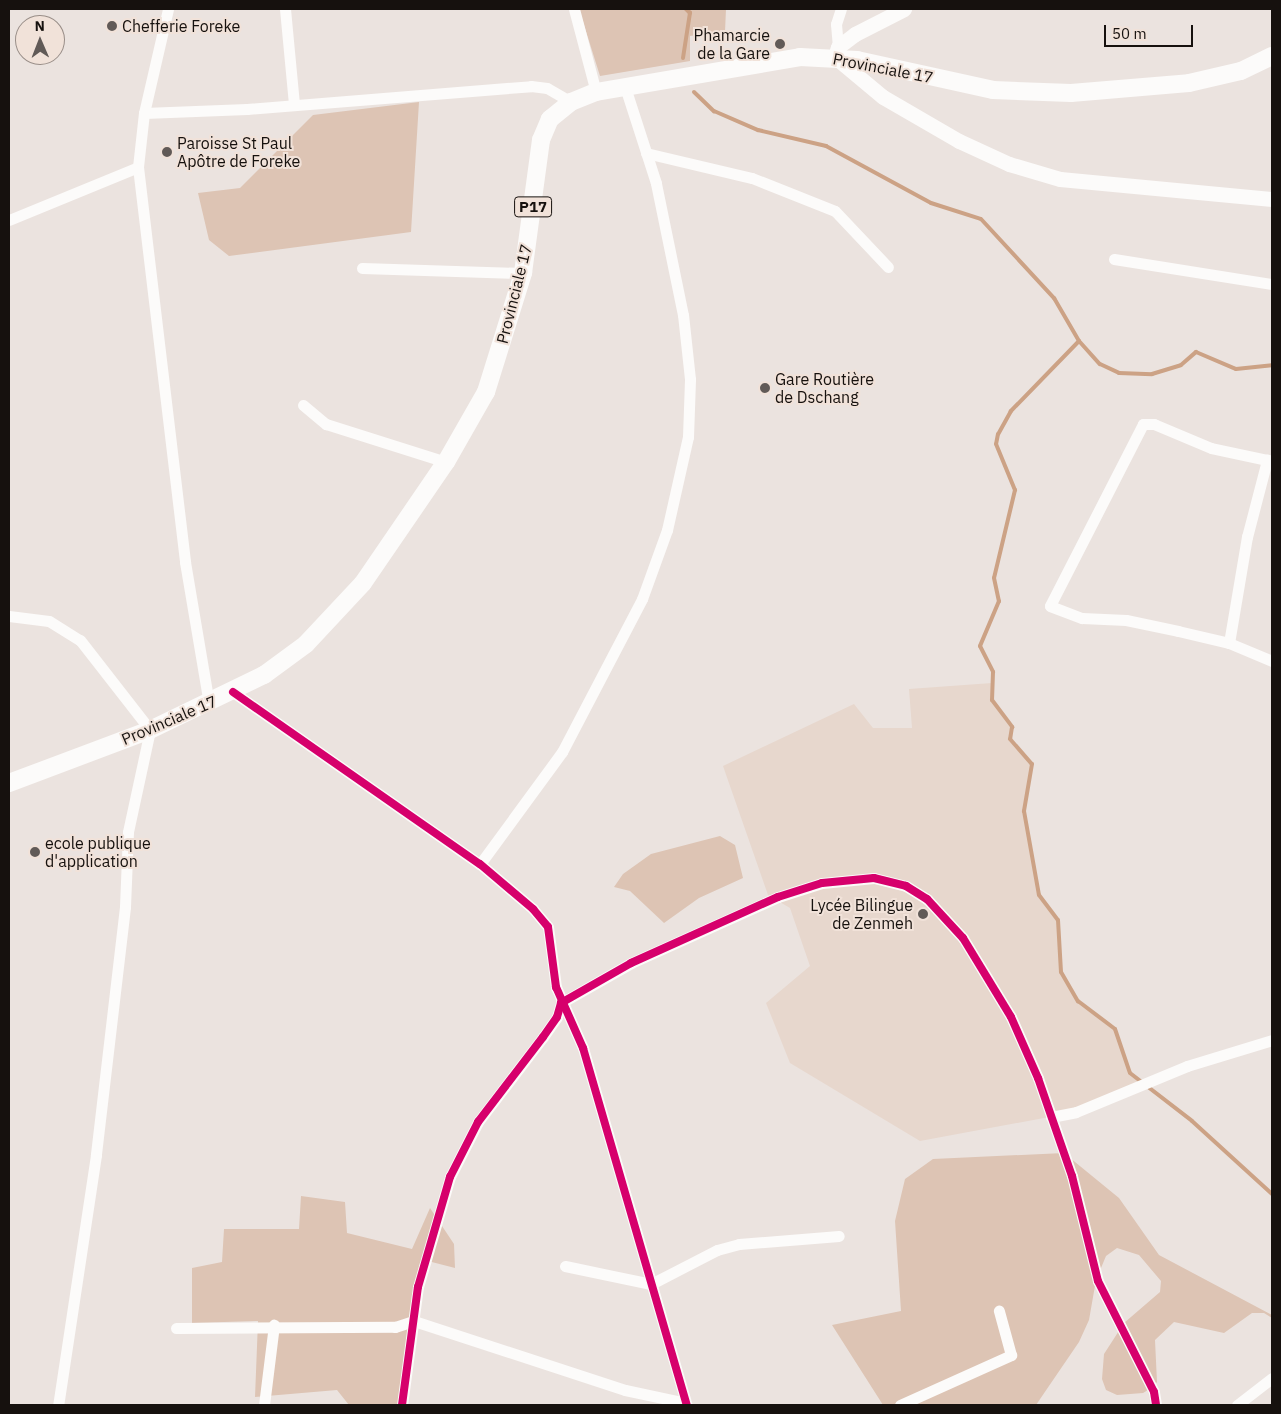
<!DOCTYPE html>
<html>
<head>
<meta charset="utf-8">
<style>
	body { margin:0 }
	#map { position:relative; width:1281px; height:1414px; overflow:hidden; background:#ebe3df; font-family:"IBM Plex Sans",sans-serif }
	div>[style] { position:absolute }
	.built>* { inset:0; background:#e7d7cd }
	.green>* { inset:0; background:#ddc4b4 }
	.stream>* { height:4px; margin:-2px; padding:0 2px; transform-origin:2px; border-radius:2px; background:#cca285 }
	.street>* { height:11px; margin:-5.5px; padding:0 5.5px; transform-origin:5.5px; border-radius:5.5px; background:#fcfbfa }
	.secondary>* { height:15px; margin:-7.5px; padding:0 7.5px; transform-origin:7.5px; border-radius:7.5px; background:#fcfbfa }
	.primary>* { height:18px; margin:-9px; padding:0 9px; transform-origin:9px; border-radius:9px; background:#fcfbfa }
	.cycleway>* { height:8px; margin:-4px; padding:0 4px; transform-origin:4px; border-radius:4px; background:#d6006c }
	.dots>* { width:14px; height:14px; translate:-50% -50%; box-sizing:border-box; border:2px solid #f1e2d9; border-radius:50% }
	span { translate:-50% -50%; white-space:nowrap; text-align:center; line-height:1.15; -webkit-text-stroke:4px #f1e2d9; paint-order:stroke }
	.shield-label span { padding:1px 4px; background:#f1e2d9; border:1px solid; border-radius:4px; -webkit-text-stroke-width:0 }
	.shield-label { font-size:15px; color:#16110e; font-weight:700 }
	.poi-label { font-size:16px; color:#16110e }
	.left { translate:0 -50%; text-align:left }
	.right { translate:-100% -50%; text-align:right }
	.street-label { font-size:16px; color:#16110e }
	.frame { position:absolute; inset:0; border:10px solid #16110e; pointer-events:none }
	.north { position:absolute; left:15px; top:15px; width:50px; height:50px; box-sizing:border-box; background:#f1e2d9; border:1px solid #998e88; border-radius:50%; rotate:359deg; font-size:14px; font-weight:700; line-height:20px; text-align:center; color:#16110e }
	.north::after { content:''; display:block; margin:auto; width:18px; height:22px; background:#615a57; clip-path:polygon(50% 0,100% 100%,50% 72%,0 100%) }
	.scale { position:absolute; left:1104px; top:25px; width:89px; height:22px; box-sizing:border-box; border:2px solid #16110e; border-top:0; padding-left:6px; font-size:15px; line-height:18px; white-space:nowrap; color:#16110e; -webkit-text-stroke:4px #f1e2d9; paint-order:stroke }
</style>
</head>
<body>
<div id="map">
	<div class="built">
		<i style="clip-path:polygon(992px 683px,992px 700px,1012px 727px,1010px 739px,1032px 764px,1024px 811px,1039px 895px,1058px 920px,1061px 972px,1078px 1001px,1115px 1029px,1130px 1073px,1144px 1083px,1076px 1112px,920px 1141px,790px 1063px,766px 1003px,810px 966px,790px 908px,768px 895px,723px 766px,854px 704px,873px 728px,912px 728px,909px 689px)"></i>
	</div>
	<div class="green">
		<i style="clip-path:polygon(579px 9px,726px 9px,725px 32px,690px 36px,690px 61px,600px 76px)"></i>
		<i style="clip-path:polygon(419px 102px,411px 232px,229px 256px,209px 240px,198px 193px,240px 188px,313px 115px)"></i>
		<i style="clip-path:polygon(720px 836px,735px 845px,743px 878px,699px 898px,664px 923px,630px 891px,614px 887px,623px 874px,651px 854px)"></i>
		<i style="clip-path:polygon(1064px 1153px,1119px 1198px,1159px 1255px,1272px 1315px,1272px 1318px,1264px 1313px,1252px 1313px,1224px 1333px,1174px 1322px,1155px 1340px,1157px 1382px,1153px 1387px,1143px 1393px,1117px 1395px,1106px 1390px,1102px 1379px,1104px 1354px,1124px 1323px,1160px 1292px,1161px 1281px,1139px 1255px,1117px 1248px,1106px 1256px,1096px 1280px,1089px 1320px,1079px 1342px,1036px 1405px,883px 1405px,832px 1325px,901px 1311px,895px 1221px,905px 1179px,933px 1159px)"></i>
		<i style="clip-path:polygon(301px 1196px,345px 1202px,347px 1233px,412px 1249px,430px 1208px,454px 1244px,455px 1268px,424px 1260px,407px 1405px,349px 1405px,337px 1390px,255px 1397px,258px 1321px,192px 1323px,192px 1268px,222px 1262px,224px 1229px,299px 1229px)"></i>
	</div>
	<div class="stream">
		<i style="left:683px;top:58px;width:46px;rotate:-81.2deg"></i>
		<i style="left:690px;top:13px;width:6px;rotate:-135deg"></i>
		<i style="left:694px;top:92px;width:28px;rotate:44deg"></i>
		<i style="left:714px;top:111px;width:48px;rotate:23.4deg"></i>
		<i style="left:758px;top:130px;width:70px;rotate:13.2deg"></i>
		<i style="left:826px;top:146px;width:119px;rotate:28.5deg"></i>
		<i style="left:931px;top:203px;width:52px;rotate:17.7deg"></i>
		<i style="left:981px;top:219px;width:108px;rotate:47.3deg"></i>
		<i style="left:1054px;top:298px;width:50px;rotate:59.8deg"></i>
		<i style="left:1079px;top:341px;width:31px;rotate:48deg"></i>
		<i style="left:1100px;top:364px;width:21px;rotate:25deg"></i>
		<i style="left:1119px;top:373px;width:33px;rotate:2deg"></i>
		<i style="left:1152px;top:374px;width:30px;rotate:-17deg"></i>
		<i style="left:1181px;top:365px;width:20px;rotate:-41deg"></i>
		<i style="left:1196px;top:352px;width:43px;rotate:23deg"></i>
		<i style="left:1236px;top:369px;width:36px;rotate:-6deg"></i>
		<i style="left:1079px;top:341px;width:98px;rotate:134.2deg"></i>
		<i style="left:1011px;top:411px;width:26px;rotate:119deg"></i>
		<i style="left:998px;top:434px;width:10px;rotate:101deg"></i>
		<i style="left:996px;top:444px;width:50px;rotate:67.6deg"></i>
		<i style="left:1015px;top:490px;width:90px;rotate:103.4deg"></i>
		<i style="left:994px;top:578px;width:24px;rotate:78deg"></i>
		<i style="left:999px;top:601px;width:49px;rotate:112.9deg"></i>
		<i style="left:980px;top:646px;width:29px;rotate:63deg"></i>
		<i style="left:993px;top:672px;width:28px;rotate:92deg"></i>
		<i style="left:992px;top:700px;width:34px;rotate:53deg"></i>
		<i style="left:1012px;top:727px;width:12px;rotate:99deg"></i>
		<i style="left:1010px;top:739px;width:33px;rotate:49deg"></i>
		<i style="left:1032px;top:764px;width:48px;rotate:99.7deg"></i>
		<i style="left:1024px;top:811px;width:85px;rotate:79.9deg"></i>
		<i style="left:1039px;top:895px;width:31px;rotate:53deg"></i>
		<i style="left:1058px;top:920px;width:52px;rotate:86.7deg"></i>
		<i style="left:1061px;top:972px;width:34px;rotate:60deg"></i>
		<i style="left:1078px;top:1001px;width:46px;rotate:37.1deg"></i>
		<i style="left:1115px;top:1029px;width:46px;rotate:71.2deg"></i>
		<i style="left:1130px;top:1073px;width:78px;rotate:37.7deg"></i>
		<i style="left:1192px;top:1121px;width:108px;rotate:42.4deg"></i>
	</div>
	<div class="street">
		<i style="left:285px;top:9px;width:95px;rotate:84.6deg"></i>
		<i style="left:574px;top:9px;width:86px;rotate:75.2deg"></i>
		<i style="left:838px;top:47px;width:23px;rotate:-95deg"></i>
		<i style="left:836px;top:24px;width:16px;rotate:-72deg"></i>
		<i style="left:144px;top:113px;width:103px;rotate:-2.2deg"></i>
		<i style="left:247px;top:109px;width:285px;rotate:-4.6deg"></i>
		<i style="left:531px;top:86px;width:16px;rotate:7deg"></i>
		<i style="left:547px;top:88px;width:28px;rotate:30deg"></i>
		<i style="left:646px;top:153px;width:109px;rotate:13.3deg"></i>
		<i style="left:752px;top:178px;width:89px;rotate:21.7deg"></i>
		<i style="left:835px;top:211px;width:77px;rotate:46.6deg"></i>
		<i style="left:138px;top:167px;width:398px;rotate:83.2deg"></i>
		<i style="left:185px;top:562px;width:144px;rotate:80.4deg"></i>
		<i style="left:9px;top:220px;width:139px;rotate:-22.3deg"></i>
		<i style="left:138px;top:167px;width:54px;rotate:-83.7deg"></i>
		<i style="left:144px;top:113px;width:107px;rotate:-77deg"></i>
		<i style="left:1114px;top:259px;width:160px;rotate:9deg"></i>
		<i style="left:362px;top:268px;width:161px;rotate:1.8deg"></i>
		<i style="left:303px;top:405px;width:30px;rotate:40deg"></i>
		<i style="left:326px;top:424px;width:126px;rotate:17.6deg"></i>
		<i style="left:1272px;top:461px;width:62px;rotate:-168deg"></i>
		<i style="left:1211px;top:448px;width:62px;rotate:-157.2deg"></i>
		<i style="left:1154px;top:424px;width:11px;rotate:180deg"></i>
		<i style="left:1143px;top:424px;width:204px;rotate:117.1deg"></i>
		<i style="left:1050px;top:606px;width:34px;rotate:21deg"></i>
		<i style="left:1082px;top:618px;width:44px;rotate:2.6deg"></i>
		<i style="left:1126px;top:620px;width:53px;rotate:11.9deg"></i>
		<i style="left:1178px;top:631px;width:52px;rotate:13.2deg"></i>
		<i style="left:1229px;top:643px;width:47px;rotate:22.7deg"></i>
		<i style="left:9px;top:616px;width:40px;rotate:7.1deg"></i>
		<i style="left:49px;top:621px;width:36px;rotate:32deg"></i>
		<i style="left:80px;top:640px;width:114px;rotate:52.1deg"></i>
		<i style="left:150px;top:730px;width:104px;rotate:102.2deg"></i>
		<i style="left:128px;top:832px;width:75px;rotate:92.3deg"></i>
		<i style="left:125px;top:907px;width:250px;rotate:96.7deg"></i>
		<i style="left:96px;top:1155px;width:253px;rotate:98.6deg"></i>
		<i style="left:1229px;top:643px;width:108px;rotate:-80.4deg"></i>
		<i style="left:1247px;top:537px;width:80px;rotate:-75.4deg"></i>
		<i style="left:233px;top:692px;width:301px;rotate:34.9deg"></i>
		<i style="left:480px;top:864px;width:70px;rotate:40.3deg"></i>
		<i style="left:533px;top:909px;width:23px;rotate:50deg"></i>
		<i style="left:548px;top:927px;width:61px;rotate:82.4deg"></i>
		<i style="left:556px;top:987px;width:67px;rotate:66.1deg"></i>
		<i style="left:583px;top:1048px;width:372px;rotate:73.8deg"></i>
		<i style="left:480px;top:864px;width:139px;rotate:-53.8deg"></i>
		<i style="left:562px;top:752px;width:173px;rotate:-62.4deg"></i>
		<i style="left:642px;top:599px;width:73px;rotate:-70.1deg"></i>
		<i style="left:667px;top:530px;width:95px;rotate:-77.3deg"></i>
		<i style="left:688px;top:437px;width:58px;rotate:-88deg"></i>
		<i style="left:690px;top:379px;width:64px;rotate:-96.2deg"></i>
		<i style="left:683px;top:315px;width:135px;rotate:-101.6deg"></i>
		<i style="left:656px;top:183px;width:101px;rotate:-107.9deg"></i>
		<i style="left:1051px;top:1117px;width:25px;rotate:-11deg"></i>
		<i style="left:1076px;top:1112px;width:120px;rotate:-22.5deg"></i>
		<i style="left:1187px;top:1066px;width:89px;rotate:-17deg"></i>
		<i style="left:565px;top:1266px;width:88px;rotate:11.8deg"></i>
		<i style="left:651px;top:1284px;width:74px;rotate:-27.3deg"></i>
		<i style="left:717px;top:1250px;width:23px;rotate:-15deg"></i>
		<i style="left:739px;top:1244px;width:100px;rotate:-4.6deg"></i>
		<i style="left:176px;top:1328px;width:219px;rotate:-0.3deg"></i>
		<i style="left:395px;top:1327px;width:20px;rotate:-18deg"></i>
		<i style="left:414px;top:1321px;width:222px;rotate:18.1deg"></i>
		<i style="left:625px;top:1390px;width:62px;rotate:12deg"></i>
		<i style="left:264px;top:1405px;width:81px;rotate:-82.9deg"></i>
		<i style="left:402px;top:1405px;width:119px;rotate:-82.3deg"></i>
		<i style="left:418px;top:1287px;width:115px;rotate:-73.8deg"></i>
		<i style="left:450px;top:1177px;width:62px;rotate:-63deg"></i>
		<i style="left:478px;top:1122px;width:107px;rotate:-52.6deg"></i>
		<i style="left:543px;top:1037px;width:24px;rotate:-55deg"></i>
		<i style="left:557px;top:1017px;width:15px;rotate:-74deg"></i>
		<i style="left:561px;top:1003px;width:81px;rotate:-29.7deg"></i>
		<i style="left:631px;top:963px;width:161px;rotate:-24.2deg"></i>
		<i style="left:778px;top:897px;width:46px;rotate:-17.7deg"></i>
		<i style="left:822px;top:883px;width:52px;rotate:-5.5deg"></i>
		<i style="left:874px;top:878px;width:33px;rotate:14deg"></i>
		<i style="left:906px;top:886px;width:25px;rotate:32deg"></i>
		<i style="left:927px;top:899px;width:53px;rotate:47.3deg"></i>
		<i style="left:963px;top:938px;width:92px;rotate:58.7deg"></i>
		<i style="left:1011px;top:1017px;width:67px;rotate:66.1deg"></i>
		<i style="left:1038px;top:1078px;width:104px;rotate:70.9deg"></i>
		<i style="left:1072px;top:1176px;width:108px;rotate:76.1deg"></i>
		<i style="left:1098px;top:1281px;width:124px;rotate:63.2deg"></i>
		<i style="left:1154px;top:1392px;width:13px;rotate:81deg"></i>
		<i style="left:900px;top:1405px;width:122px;rotate:-24.2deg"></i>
		<i style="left:1011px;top:1355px;width:46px;rotate:-105.3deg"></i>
		<i style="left:1237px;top:1405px;width:44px;rotate:-37.6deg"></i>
	</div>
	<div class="secondary">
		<i style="left:904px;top:9px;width:55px;rotate:153deg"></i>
		<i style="left:855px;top:34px;width:21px;rotate:143deg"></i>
		<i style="left:838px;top:47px;width:10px;rotate:107deg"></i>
		<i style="left:835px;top:57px;width:62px;rotate:39.8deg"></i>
		<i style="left:883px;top:97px;width:88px;rotate:30.1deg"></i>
		<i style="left:959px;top:141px;width:55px;rotate:24.7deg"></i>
		<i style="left:1009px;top:164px;width:53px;rotate:16.4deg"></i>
		<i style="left:1060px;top:179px;width:213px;rotate:5.4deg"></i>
	</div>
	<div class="primary">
		<i style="left:9px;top:783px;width:151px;rotate:-20.6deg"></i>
		<i style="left:150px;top:730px;width:127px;rotate:-25.8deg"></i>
		<i style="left:264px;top:675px;width:52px;rotate:-36.4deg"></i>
		<i style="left:306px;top:644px;width:83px;rotate:-46.9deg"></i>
		<i style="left:363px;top:583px;width:147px;rotate:-55.6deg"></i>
		<i style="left:446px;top:462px;width:81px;rotate:-60.3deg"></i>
		<i style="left:486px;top:392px;width:125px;rotate:-72.7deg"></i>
		<i style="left:523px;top:273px;width:134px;rotate:-82.3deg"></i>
		<i style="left:541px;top:140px;width:23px;rotate:-67deg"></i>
		<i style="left:550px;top:119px;width:27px;rotate:-39deg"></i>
		<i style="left:571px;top:102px;width:27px;rotate:-22deg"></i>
		<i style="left:596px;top:92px;width:207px;rotate:-9.7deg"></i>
		<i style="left:800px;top:57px;width:57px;rotate:3deg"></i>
		<i style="left:857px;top:60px;width:139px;rotate:12.4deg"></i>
		<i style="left:993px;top:90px;width:78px;rotate:2.2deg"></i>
		<i style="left:1071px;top:93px;width:118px;rotate:-4.8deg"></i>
		<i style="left:1189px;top:83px;width:53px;rotate:-13deg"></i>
		<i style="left:1241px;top:71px;width:34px;rotate:-26deg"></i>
	</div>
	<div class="cycleway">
		<i style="left:233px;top:692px;width:301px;rotate:34.9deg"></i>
		<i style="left:480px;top:864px;width:70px;rotate:40.3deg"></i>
		<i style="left:533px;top:909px;width:23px;rotate:50deg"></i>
		<i style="left:548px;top:927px;width:61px;rotate:82.4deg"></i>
		<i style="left:556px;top:987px;width:67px;rotate:66.1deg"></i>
		<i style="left:583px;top:1048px;width:372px;rotate:73.8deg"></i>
		<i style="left:402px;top:1405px;width:119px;rotate:-82.3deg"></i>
		<i style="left:418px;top:1287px;width:115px;rotate:-73.8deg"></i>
		<i style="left:450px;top:1177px;width:62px;rotate:-63deg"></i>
		<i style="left:478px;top:1122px;width:107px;rotate:-52.6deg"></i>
		<i style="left:543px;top:1037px;width:24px;rotate:-55deg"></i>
		<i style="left:557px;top:1017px;width:15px;rotate:-74deg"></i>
		<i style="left:561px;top:1003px;width:81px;rotate:-29.7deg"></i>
		<i style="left:631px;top:963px;width:161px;rotate:-24.2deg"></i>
		<i style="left:778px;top:897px;width:46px;rotate:-17.7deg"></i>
		<i style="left:822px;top:883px;width:52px;rotate:-5.5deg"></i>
		<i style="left:874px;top:878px;width:33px;rotate:14deg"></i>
		<i style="left:906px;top:886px;width:25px;rotate:32deg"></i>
		<i style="left:927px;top:899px;width:53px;rotate:47.3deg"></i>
		<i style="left:963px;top:938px;width:92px;rotate:58.7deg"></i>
		<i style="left:1011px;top:1017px;width:67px;rotate:66.1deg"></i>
		<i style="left:1038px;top:1078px;width:104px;rotate:70.9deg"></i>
		<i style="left:1072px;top:1176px;width:108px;rotate:76.1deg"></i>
		<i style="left:1098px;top:1281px;width:124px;rotate:63.2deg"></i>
		<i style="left:1154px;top:1392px;width:13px;rotate:81deg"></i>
	</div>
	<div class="dots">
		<i style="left:112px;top:26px;background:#615a57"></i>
		<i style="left:780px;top:44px;background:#615a57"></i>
		<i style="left:167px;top:152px;background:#615a57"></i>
		<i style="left:765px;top:388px;background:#615a57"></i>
		<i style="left:35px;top:852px;background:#615a57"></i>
		<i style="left:923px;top:914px;background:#615a57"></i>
	</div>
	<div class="shield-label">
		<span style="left:533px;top:207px">P17</span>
	</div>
	<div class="poi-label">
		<span class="left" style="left:122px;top:26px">Chefferie Foreke</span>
		<span class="right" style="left:770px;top:44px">Phamarcie<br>de la Gare</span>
		<span class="left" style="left:177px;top:152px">Paroisse St Paul<br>Apôtre de Foreke</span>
		<span class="left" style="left:775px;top:388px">Gare Routière<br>de Dschang</span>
		<span class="left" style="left:45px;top:852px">ecole publique<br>d'application</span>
		<span class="right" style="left:913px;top:914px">Lycée Bilingue<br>de Zenmeh</span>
	</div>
	<div class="street-label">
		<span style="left:883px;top:68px;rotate:11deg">Provinciale 17</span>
		<span style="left:514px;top:294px;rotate:-76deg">Provinciale 17</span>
		<span style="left:169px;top:720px;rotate:-23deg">Provinciale 17</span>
	</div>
	<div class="frame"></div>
	<div class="north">N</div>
	<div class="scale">50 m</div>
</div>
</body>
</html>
